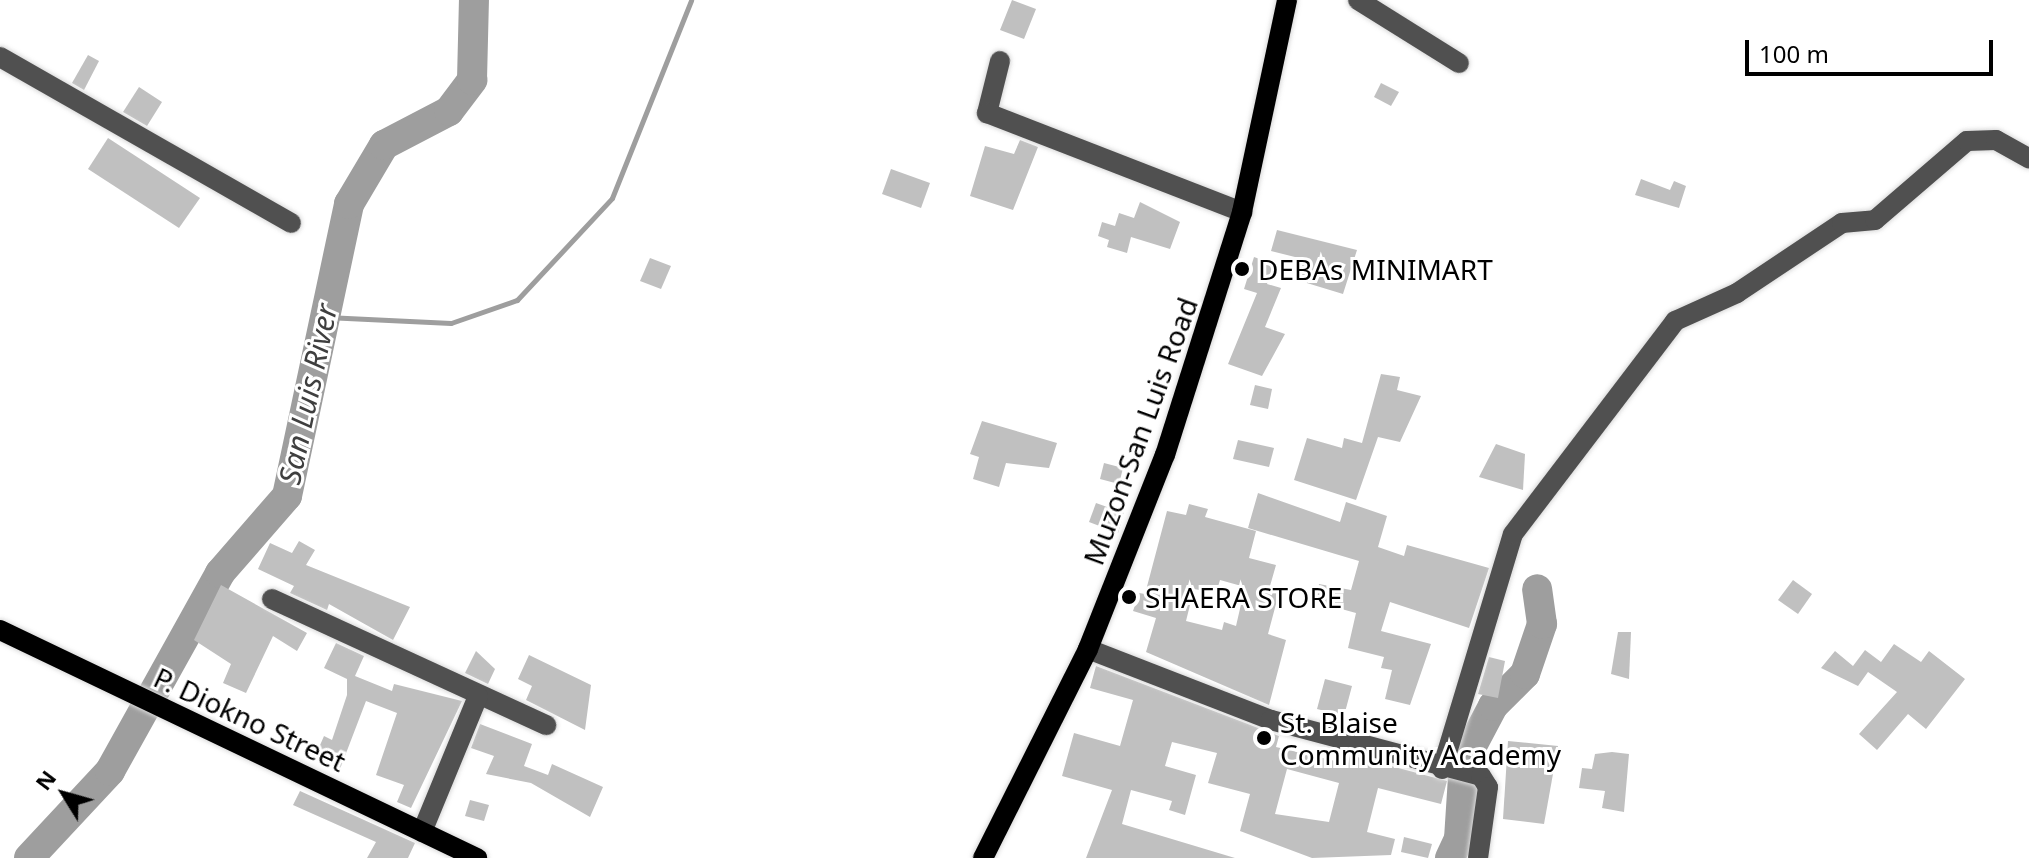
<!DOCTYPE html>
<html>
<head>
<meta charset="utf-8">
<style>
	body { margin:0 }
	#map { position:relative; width:2029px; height:858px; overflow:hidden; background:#fff; font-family:"Noto Sans",sans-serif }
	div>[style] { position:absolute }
	.stream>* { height:5px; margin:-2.5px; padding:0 2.5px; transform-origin:2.5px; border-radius:2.5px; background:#9e9e9e }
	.river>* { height:30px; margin:-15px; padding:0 15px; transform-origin:15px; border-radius:15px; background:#9e9e9e }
	.building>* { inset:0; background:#c0c0c0 }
	.roads { filter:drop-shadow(0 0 2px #dbdbdb) drop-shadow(0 0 2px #dbdbdb) }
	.minor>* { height:20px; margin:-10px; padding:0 10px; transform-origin:10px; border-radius:10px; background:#505050 }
	.major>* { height:20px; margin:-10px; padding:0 10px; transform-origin:10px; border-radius:10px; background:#000 }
	.dots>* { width:22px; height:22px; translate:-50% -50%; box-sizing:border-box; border:4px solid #fff; border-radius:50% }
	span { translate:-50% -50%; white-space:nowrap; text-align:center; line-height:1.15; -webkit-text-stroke:6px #fff; paint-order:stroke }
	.poi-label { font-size:28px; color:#000 }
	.left { translate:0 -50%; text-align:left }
	.street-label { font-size:28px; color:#000 }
	.water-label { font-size:30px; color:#3f3f3f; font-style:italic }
	.north { position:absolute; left:24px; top:754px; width:80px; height:80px; -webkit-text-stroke:6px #fff; paint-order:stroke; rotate:307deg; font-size:22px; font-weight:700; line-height:32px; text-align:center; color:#000 }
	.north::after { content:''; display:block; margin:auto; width:28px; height:36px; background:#000; clip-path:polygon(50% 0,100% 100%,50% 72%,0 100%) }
	.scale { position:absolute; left:1745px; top:40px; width:248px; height:36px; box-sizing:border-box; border:4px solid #000; border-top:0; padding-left:10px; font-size:24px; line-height:28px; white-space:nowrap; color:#000; -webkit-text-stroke:6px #fff; paint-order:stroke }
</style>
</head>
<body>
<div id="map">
	<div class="stream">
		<i style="left:326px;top:317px;width:125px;rotate:2.7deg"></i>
		<i style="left:451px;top:323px;width:70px;rotate:-19.2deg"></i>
		<i style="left:517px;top:300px;width:139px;rotate:-47deg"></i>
		<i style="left:612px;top:198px;width:213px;rotate:-68.2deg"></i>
	</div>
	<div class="river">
		<i style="left:29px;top:858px;width:119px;rotate:-47deg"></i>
		<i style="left:110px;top:771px;width:227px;rotate:-60.9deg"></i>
		<i style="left:220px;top:573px;width:102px;rotate:-49deg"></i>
		<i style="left:287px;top:496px;width:299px;rotate:-78deg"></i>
		<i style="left:349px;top:204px;width:69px;rotate:-59.3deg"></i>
		<i style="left:384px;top:145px;width:73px;rotate:-27.6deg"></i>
		<i style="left:449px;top:111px;width:39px;rotate:-53deg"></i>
		<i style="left:472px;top:80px;width:80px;rotate:-88.6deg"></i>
		<i style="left:1450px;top:858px;width:21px;rotate:-65deg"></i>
		<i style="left:1459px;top:839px;width:78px;rotate:-86.3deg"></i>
		<i style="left:1464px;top:761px;width:62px;rotate:-62.2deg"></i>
		<i style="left:1493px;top:706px;width:45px;rotate:-45deg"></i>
		<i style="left:1525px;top:674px;width:53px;rotate:-71.2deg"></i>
		<i style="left:1542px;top:624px;width:35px;rotate:-98deg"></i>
	</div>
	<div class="building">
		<i style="clip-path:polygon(1012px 0,1036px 9px,1024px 39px,1000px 30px)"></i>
		<i style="clip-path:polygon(88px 55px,99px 61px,84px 90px,72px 83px)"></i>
		<i style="clip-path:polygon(1381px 83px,1399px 92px,1391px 106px,1374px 97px)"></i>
		<i style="clip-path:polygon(139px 87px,162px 102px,147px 126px,123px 112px)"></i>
		<i style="clip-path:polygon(108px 138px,200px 198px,179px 228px,88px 169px)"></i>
		<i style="clip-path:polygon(1020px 140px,1038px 147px,1013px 210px,970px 196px,985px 146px,1014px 154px)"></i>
		<i style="clip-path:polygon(891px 169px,930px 183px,921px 208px,882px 194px)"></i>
		<i style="clip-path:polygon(1641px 179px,1670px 190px,1674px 181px,1686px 186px,1679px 208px,1635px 195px)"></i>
		<i style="clip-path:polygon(1140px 202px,1180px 222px,1170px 249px,1131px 237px,1127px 253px,1107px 247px,1109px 240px,1098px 236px,1102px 222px,1115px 226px,1119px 213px,1134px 218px)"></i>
		<i style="clip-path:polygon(1277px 230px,1357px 250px,1343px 294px,1297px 280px,1303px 259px,1271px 251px)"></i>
		<i style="clip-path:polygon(1254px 257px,1274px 264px,1267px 284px,1281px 288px,1265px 327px,1285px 334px,1262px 376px,1228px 364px,1257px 293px,1244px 289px)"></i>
		<i style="clip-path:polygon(650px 258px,671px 266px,661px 289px,640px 281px)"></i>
		<i style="clip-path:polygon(1381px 374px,1400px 377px,1397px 390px,1421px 396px,1400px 442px,1378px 437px,1356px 500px,1294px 480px,1307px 438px,1342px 448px,1344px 438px,1362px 443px)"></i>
		<i style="clip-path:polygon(1255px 385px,1272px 389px,1268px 409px,1250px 405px)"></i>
		<i style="clip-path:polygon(982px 421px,1057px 443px,1049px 468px,1006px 463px,999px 487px,973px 479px,979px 457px,970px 454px)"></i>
		<i style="clip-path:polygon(1238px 440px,1274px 448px,1269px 467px,1233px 459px)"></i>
		<i style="clip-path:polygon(1496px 444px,1525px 454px,1523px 490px,1479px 477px)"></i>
		<i style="clip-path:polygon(1104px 463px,1123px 468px,1119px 484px,1100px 479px)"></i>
		<i style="clip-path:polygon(1258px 493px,1340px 522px,1346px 502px,1387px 516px,1378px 547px,1404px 556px,1407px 545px,1489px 568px,1469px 628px,1390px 602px,1381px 631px,1431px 644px,1410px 705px,1385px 699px,1392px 670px,1381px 668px,1384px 657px,1348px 648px,1356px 613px,1316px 602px,1319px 584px,1351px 590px,1359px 561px,1248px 528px)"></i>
		<i style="clip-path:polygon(1096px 503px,1124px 513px,1118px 533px,1089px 522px)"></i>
		<i style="clip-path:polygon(evenodd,1189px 504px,1208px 509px,1205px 517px,1256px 531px,1249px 558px,1276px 565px,1270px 586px,1280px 589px,1268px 634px,1286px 640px,1269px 705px,1146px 652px,1156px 618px,1133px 611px,1139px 593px,1145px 594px,1167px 511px,1186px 515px,1189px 504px,1220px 580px,1245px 587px,1236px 626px,1224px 622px,1222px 630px,1186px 621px,1194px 589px,1216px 593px,1220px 580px)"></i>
		<i style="clip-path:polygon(299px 541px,315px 550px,306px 565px,410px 607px,393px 640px,329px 604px,327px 610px,290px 593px,294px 586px,258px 569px,270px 543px,292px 553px)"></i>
		<i style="clip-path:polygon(1793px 580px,1812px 594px,1798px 614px,1778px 600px)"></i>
		<i style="clip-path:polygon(221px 585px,307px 633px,297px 651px,273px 636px,246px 693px,223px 683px,231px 664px,194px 640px)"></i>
		<i style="clip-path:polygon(1618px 632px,1631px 632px,1629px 679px,1611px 674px)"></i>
		<i style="clip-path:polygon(336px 643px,364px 656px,355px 676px,392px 691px,394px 684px,462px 701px,411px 808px,397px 802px,404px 785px,376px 775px,397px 713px,366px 701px,340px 769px,314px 759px,324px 736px,332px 740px,347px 695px,347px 679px,324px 668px)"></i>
		<i style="clip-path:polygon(1894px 644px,1921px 662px,1929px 651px,1965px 679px,1926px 729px,1908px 714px,1877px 750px,1859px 734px,1897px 692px,1868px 672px,1858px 686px,1821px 668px,1835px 651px,1853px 666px,1865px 650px,1881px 662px)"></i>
		<i style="clip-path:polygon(476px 651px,495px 669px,488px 684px,465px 673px)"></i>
		<i style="clip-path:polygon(529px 655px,591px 685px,585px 730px,526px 700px,532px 686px,518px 679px)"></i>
		<i style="clip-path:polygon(1489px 657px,1505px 661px,1498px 698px,1478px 694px)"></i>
		<i style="clip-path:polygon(evenodd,1096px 666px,1279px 736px,1276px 747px,1348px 764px,1350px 755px,1447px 781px,1441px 804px,1378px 788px,1367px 832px,1395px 839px,1391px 855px,1312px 858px,1240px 831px,1250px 794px,1208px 783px,1217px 753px,1172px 742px,1165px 766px,1196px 775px,1185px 815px,1169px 810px,1172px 801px,1131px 790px,1122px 824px,1235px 858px,1086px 858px,1112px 790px,1062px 776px,1074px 733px,1120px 746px,1133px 700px,1090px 688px,1096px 666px,1287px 769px,1339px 783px,1329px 822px,1275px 814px,1287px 769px)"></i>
		<i style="clip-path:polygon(1325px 679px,1352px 686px,1344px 716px,1317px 709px)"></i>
		<i style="clip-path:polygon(480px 724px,532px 744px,524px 766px,548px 775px,552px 764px,603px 787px,590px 817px,531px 783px,486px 774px,494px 756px,471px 748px)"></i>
		<i style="clip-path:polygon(1508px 741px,1558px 746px,1544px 824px,1503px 819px)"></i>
		<i style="clip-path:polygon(1612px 752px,1629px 754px,1624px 812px,1602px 808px,1605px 791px,1579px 788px,1582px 768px,1592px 769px,1595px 754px)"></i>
		<i style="clip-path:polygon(300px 791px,415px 843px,408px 858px,367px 858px,376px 842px,293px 805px)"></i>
		<i style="clip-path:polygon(470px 800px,489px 805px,484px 821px,465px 816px)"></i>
		<i style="clip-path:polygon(1404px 837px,1432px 844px,1428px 858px,1401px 852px)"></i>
	</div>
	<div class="roads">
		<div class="minor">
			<i style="left:1358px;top:0;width:119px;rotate:32deg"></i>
			<i style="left:0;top:57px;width:335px;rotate:29.7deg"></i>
			<i style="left:1000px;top:61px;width:54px;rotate:104deg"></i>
			<i style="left:987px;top:113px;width:274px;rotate:21.2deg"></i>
			<i style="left:272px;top:599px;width:302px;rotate:24.7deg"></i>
			<i style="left:1088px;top:649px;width:196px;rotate:21.2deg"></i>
			<i style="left:1271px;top:720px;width:217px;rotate:14.9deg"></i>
			<i style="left:1481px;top:776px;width:13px;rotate:58deg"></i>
			<i style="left:1488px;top:787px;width:72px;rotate:98deg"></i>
			<i style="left:1442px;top:769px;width:245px;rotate:-73.2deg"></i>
			<i style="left:1513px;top:534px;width:268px;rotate:-52.7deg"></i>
			<i style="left:1675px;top:321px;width:68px;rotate:-24.3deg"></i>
			<i style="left:1737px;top:293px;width:126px;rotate:-33.7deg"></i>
			<i style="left:1842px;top:223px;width:33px;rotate:-5deg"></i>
			<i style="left:1875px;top:220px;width:121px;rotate:-40.7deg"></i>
			<i style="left:1967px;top:141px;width:29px;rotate:-2deg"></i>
			<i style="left:1996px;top:140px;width:38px;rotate:29deg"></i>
			<i style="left:422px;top:832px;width:147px;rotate:-67.6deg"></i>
		</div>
		<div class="major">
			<i style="left:0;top:630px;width:529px;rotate:25.55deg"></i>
			<i style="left:983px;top:858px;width:234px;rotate:-63.3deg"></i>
			<i style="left:1088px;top:649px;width:209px;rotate:-68.4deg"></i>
			<i style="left:1165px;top:455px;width:255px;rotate:-72.4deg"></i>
			<i style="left:1242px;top:212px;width:217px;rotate:-78deg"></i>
		</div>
	</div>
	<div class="dots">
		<i style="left:1242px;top:269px;background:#000"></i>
		<i style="left:1129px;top:597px;background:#000"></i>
		<i style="left:1264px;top:738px;background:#000"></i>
	</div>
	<div class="poi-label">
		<span class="left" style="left:1258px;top:269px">DEBAs MINIMART</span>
		<span class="left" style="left:1145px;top:597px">SHAERA STORE</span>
		<span class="left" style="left:1280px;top:738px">St. Blaise<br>Community Academy</span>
	</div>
	<div class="street-label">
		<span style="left:1140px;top:431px;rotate:-70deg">Muzon-San Luis Road</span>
		<span style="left:250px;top:719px;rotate:25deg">P. Diokno Street</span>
	</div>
	<div class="water-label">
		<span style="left:308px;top:394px;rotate:-78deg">San Luis River</span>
	</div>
	<div class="north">N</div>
	<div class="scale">100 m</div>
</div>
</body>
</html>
